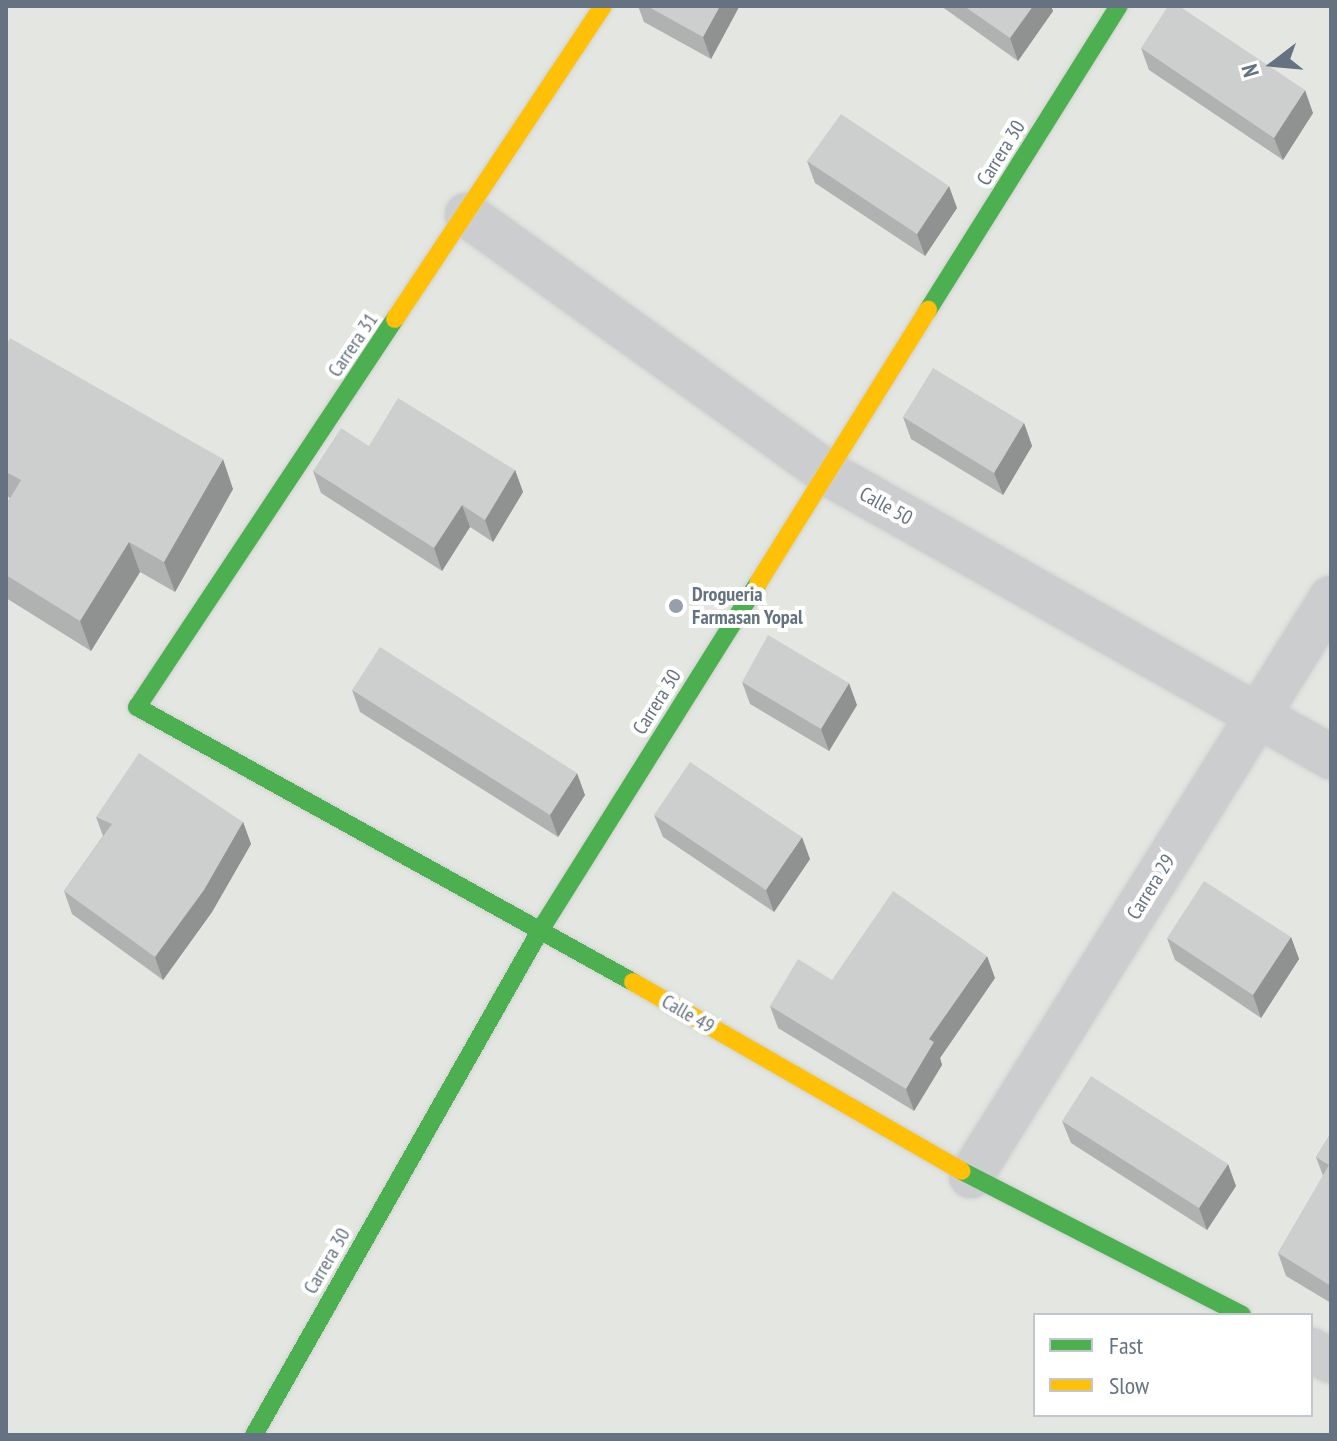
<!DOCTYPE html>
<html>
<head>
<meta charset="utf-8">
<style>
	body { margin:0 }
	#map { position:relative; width:1337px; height:1441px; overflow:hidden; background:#f4f4f3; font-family:"PT Sans Narrow",sans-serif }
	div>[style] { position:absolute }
	.green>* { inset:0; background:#e4e7e1 }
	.roads { filter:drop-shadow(0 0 2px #d1d2d2) drop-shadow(0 0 2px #d1d2d2) }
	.street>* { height:44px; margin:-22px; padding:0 22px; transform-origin:22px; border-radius:22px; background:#cccdce }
	.fast>* { height:18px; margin:-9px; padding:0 9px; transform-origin:9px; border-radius:9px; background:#4caf50 }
	.slow>* { height:18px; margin:-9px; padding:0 9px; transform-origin:9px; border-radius:9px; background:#ffc107 }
	.wall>* { inset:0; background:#b0b2b2 }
	.shaded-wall>* { inset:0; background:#909191 }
	.building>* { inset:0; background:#cdcfcf }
	.dots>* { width:22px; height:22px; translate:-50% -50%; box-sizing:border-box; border:4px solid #fff; border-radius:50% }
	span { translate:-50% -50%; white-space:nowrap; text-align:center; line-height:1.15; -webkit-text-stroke:8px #fff; paint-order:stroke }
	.street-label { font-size:20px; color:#657282 }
	.poi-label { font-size:20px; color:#657282; font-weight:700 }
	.left { translate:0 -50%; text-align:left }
	.frame { position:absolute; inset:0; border:8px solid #657282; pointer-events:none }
	.legend { position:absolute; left:1033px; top:1313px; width:280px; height:104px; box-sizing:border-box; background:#fff; border:2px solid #c1c7cd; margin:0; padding:10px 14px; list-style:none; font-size:24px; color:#657282 }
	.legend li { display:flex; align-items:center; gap:16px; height:40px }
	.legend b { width:40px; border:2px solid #c1c7cd }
	.north { position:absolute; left:1233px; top:24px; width:80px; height:80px; -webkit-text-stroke:6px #fff; paint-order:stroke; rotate:254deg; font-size:22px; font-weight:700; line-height:32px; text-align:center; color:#657282 }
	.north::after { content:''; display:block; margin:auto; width:28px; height:36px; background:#657282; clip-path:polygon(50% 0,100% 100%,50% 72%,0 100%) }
</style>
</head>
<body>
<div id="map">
	<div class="green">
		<i style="clip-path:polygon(evenodd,6px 6px,1331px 6px,1331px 1435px,6px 1435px,6px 6px,1035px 1315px,1311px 1315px,1311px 1415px,1035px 1415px,1035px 1315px)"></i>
	</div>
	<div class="roads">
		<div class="street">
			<i style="left:467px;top:215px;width:443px;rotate:35.6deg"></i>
			<i style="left:827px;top:473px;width:579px;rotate:29.4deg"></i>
			<i style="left:971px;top:1176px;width:681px;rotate:-58.08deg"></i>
			<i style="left:1311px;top:1350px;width:23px;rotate:29deg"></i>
		</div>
		<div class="fast">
			<i style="left:928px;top:310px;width:359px;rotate:-57.9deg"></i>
			<i style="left:395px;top:319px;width:466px;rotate:123.6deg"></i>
			<i style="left:137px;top:707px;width:567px;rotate:29.01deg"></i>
			<i style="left:962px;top:1171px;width:315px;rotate:27.2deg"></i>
			<i style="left:254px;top:1435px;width:582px;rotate:-60.44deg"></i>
			<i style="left:541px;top:929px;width:408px;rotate:-57.9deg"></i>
		</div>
		<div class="slow">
			<i style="left:395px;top:319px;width:376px;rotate:-56.4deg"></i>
			<i style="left:758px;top:583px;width:322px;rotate:-58.1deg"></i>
			<i style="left:633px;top:982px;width:379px;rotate:29.9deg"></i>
		</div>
	</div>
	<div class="wall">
		<i style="clip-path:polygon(638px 6px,739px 6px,739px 7px,711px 59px,644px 22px)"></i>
		<i style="clip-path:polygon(941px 6px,1051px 6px,1053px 11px,1018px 61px)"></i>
		<i style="clip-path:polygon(1141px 48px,1313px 113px,1283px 160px,1149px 70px)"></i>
		<i style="clip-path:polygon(807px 161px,957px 208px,925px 256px,815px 183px)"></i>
		<i style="clip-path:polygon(6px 346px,233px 489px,175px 592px,140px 572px,91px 651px,6px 598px,6px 505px,10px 498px,6px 495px)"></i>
		<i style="clip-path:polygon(903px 417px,1024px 423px,1032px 446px,1003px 495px,911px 439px)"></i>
		<i style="clip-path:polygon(369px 446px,515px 470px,523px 492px,493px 542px,470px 527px,442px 571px,321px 493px,313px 471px)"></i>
		<i style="clip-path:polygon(742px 682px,857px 705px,829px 751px,750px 704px)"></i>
		<i style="clip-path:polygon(352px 690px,585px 795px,558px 837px,360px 712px)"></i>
		<i style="clip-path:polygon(654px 815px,810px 859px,774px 912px,663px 837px)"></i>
		<i style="clip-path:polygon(96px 817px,243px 822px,251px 844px,212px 912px,163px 980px,72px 914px,64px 891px,103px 836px)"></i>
		<i style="clip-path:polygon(1291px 937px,1299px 959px,1261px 1018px,1175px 960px,1167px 938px)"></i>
		<i style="clip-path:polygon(995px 978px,940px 1058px,942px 1065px,914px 1111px,778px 1028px,770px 1006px,832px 980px)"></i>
		<i style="clip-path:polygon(1062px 1121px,1236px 1186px,1207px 1230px,1071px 1143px)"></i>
		<i style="clip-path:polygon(1331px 1133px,1331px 1303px,1286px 1276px,1278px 1253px,1323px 1176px,1316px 1157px)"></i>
	</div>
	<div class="shaded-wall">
		<i style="clip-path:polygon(720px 6px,739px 6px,739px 7px,711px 59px,703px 37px)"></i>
		<i style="clip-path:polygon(1033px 6px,1051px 6px,1053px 11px,1018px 61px,1010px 38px)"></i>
		<i style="clip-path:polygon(1305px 90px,1313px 113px,1283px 160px,1274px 138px)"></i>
		<i style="clip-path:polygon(949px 186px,957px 208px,925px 256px,917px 234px)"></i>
		<i style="clip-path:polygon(1024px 423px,1032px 446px,1003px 495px,994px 473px)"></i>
		<i style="clip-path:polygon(223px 459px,233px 489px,175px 592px,164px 562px)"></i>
		<i style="clip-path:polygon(515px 470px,523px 492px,493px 542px,485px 520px)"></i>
		<i style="clip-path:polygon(462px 505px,470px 527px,442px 571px,434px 548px)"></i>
		<i style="clip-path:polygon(129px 542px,140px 572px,91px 651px,80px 621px)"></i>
		<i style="clip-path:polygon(849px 683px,857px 705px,829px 751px,821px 729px)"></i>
		<i style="clip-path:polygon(577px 773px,585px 795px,558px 837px,550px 815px)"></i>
		<i style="clip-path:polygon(243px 822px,251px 844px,212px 912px,163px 980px,155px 957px)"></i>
		<i style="clip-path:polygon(802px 837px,810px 859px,774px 912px,766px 890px)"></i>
		<i style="clip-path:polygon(1291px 937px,1299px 959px,1261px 1018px,1253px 995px)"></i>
		<i style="clip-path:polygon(987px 956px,995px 978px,940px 1058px,942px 1065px,914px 1111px,906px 1089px,929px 1039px)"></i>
		<i style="clip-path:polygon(1228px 1164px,1236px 1186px,1207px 1230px,1199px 1208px)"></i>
	</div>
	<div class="building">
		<i style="clip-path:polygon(647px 6px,720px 6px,703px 37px)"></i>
		<i style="clip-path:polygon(964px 6px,1033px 6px,1010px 38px)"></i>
		<i style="clip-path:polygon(1168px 6px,1179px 6px,1305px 90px,1274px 138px,1141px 48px)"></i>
		<i style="clip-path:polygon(841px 114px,949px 186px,917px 234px,807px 161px)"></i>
		<i style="clip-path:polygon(10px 338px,223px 459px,164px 562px,129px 542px,80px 621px,6px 575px,6px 505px,21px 480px,6px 472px,6px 346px)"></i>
		<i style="clip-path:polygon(933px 368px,1024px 423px,994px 473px,903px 417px)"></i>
		<i style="clip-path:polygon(398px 398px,515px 470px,485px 520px,462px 505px,434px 548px,313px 471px,341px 428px,369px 446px)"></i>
		<i style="clip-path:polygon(768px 635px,849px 683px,821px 729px,742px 682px)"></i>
		<i style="clip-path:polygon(380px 647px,577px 773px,550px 815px,352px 690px)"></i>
		<i style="clip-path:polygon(139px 753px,243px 822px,204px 890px,155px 957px,64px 891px,112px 824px,96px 817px)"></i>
		<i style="clip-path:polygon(690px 762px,802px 837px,766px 890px,654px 815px)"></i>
		<i style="clip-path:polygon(1204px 881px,1291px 937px,1253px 995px,1167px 938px)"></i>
		<i style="clip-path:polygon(893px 891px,987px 956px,929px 1039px,934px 1042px,906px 1089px,770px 1006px,798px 959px,832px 980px)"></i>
		<i style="clip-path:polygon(1091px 1076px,1228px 1164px,1199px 1208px,1062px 1121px)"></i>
		<i style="clip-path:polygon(1331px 1133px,1331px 1286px,1278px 1253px,1329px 1165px,1316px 1157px)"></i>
	</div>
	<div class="dots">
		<i style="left:676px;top:606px;background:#97a0aa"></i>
	</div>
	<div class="street-label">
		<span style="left:1001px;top:153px;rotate:-58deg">Carrera 30</span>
		<span style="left:353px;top:345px;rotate:-56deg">Carrera 31</span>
		<span style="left:886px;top:506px;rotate:29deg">Calle 50</span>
		<span style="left:657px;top:702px;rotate:-58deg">Carrera 30</span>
		<span style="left:1151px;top:887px;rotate:-58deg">Carrera 29</span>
		<span style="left:688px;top:1014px;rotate:30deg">Calle 49</span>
		<span style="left:327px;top:1261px;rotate:-60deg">Carrera 30</span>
	</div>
	<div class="poi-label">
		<span class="left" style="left:692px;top:606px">Drogueria<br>Farmasan Yopal</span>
	</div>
	<div class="frame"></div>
	<ul class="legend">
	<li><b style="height:10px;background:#4caf50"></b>Fast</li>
	<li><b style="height:10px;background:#ffc107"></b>Slow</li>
	</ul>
	<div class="north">N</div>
</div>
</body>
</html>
